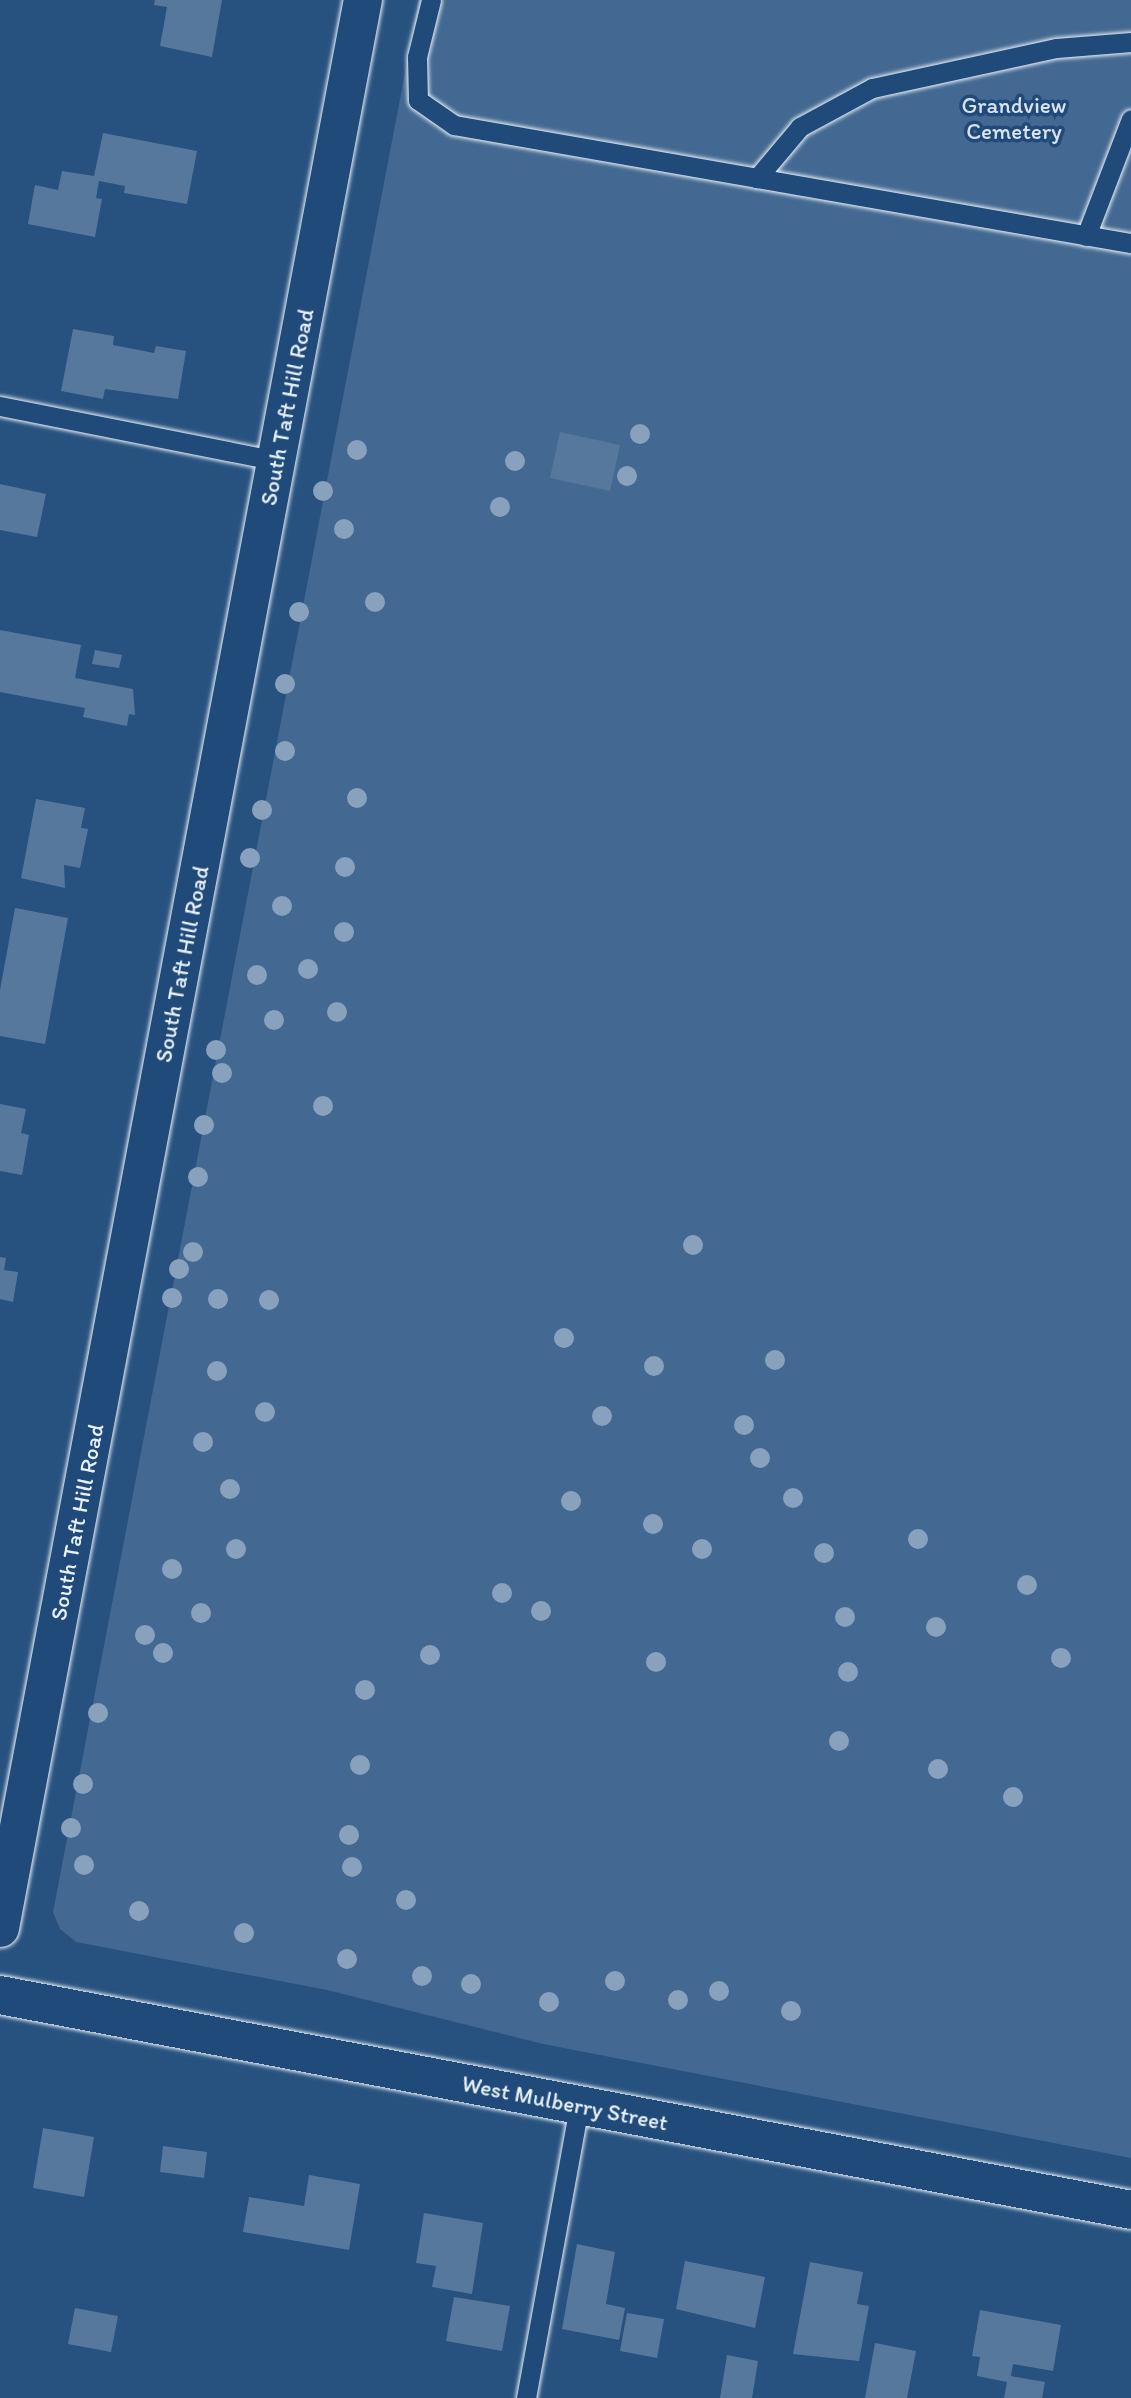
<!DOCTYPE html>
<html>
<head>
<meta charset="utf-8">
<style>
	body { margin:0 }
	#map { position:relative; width:1131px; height:2398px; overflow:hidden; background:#27517f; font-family:Itim,sans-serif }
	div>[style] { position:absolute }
	.green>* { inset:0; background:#436891 }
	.building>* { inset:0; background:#57789d }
	.roads { filter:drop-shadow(0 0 2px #e8f1f8) drop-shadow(0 0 2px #e8f1f8) }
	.service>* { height:19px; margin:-9.5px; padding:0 9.5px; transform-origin:9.5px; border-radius:9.5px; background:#1f4a7a }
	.secondary>* { height:38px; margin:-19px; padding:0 19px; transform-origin:19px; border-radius:19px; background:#1f4a7a }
	.primary>* { height:38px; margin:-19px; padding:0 19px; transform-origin:19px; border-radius:19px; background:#1f4a7a }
	.trees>* { width:20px; height:20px; margin:-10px; border-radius:50%; background:#88a1bc }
	span { translate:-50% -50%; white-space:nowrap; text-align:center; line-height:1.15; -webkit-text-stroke:7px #1f4a7a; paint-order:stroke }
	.park-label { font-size:23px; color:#d8e3ee }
	.street-label { font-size:23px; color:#e8f1f8 }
</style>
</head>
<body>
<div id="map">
	<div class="green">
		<i style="clip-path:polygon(419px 0,1131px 0,1131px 2158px,543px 2044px,327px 1990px,76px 1942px,60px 1929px,53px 1912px)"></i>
	</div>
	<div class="building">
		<i style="clip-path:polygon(155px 0,222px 0,212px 57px,160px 46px,167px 7px,154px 5px)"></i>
		<i style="clip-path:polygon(103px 133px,197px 151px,187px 204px,124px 193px,125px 186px,99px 181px,96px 198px,102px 199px,95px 237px,28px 224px,35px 185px,58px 190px,62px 171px,94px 176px)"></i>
		<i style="clip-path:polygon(73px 329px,114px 336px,113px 345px,154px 353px,156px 346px,186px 351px,178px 399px,105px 389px,103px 399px,61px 391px)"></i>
		<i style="clip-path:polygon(560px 432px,620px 445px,610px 491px,550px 478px)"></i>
		<i style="clip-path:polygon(0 484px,46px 494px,37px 537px,0 530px)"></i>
		<i style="clip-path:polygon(0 630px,81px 645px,75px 678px,133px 689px,135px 715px,129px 714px,127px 726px,83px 717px,85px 708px,0 692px)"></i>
		<i style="clip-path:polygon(95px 650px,122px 655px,119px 668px,92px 664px)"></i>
		<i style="clip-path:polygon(36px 799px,85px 808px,81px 828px,88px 829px,80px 868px,64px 865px,65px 888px,21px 878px)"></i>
		<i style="clip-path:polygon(15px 908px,68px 918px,45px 1044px,0 1036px,0 990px)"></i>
		<i style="clip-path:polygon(0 1104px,26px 1109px,21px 1133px,29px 1135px,22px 1175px,0 1171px)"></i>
		<i style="clip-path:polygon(0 1257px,6px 1258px,4px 1270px,18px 1272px,13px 1302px,0 1299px)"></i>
		<i style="clip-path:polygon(43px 2128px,94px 2137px,84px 2197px,33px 2188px)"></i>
		<i style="clip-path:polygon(163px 2146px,207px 2152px,204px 2178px,160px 2172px)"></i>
		<i style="clip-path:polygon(309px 2175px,360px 2184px,349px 2250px,243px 2232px,249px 2197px,304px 2206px)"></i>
		<i style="clip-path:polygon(424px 2213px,483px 2223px,472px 2294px,432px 2287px,436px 2266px,416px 2263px)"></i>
		<i style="clip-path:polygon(577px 2244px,615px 2252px,606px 2304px,625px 2308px,619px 2340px,562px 2329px)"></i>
		<i style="clip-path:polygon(685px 2261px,765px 2277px,755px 2328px,676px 2309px)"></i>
		<i style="clip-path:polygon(810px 2262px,863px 2272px,857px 2304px,869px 2306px,859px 2361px,793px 2354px)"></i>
		<i style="clip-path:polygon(454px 2297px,510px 2306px,502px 2351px,446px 2341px)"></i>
		<i style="clip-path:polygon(75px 2308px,118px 2316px,111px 2352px,68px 2344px)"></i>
		<i style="clip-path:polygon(980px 2310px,1061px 2325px,1053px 2371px,1013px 2364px,1011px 2376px,1045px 2382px,1042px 2398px,1004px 2398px,1007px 2382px,977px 2376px,980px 2357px,972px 2356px)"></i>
		<i style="clip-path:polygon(627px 2313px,664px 2319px,657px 2358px,620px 2351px)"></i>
		<i style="clip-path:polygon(875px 2343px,916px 2351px,907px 2398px,865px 2398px)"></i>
		<i style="clip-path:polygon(727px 2355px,758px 2361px,752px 2398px,720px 2398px)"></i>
	</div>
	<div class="roads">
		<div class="service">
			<i style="left:431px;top:0;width:59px;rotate:103.8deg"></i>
			<i style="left:417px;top:57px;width:43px;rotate:88.7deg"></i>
			<i style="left:418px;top:100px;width:44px;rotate:34.8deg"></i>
			<i style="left:454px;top:125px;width:308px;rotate:9.9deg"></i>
			<i style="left:1131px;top:42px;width:75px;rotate:175.4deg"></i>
			<i style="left:1056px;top:48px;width:188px;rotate:167.7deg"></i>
			<i style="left:872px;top:88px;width:82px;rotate:151.6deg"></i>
			<i style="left:800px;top:127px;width:67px;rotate:130.1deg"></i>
			<i style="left:757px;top:178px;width:380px;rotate:9.9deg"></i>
			<i style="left:1086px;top:236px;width:125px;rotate:-69deg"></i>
			<i style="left:0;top:406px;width:282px;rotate:11.2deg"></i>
			<i style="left:526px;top:2398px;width:297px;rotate:-79.7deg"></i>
		</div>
		<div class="secondary">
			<i style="left:0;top:1928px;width:1962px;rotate:-79.34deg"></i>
		</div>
		<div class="primary">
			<i style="left:0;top:1995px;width:1151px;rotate:10.76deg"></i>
		</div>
	</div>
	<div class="trees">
		<i style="left:640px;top:434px"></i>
		<i style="left:357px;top:450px"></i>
		<i style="left:515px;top:461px"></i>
		<i style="left:627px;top:476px"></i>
		<i style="left:323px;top:491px"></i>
		<i style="left:500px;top:507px"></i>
		<i style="left:344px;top:529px"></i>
		<i style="left:375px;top:602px"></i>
		<i style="left:299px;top:612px"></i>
		<i style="left:285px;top:684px"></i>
		<i style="left:285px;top:751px"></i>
		<i style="left:357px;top:798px"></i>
		<i style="left:262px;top:810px"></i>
		<i style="left:250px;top:858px"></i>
		<i style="left:345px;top:867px"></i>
		<i style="left:282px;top:906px"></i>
		<i style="left:344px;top:932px"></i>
		<i style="left:308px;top:969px"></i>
		<i style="left:257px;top:975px"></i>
		<i style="left:337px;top:1012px"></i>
		<i style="left:274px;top:1020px"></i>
		<i style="left:216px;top:1050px"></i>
		<i style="left:222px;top:1073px"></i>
		<i style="left:323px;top:1106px"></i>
		<i style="left:204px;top:1125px"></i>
		<i style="left:198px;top:1177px"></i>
		<i style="left:693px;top:1245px"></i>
		<i style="left:193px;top:1252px"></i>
		<i style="left:179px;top:1269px"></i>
		<i style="left:172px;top:1298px"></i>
		<i style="left:218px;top:1299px"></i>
		<i style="left:269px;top:1300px"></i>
		<i style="left:564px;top:1338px"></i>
		<i style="left:775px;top:1360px"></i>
		<i style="left:654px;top:1366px"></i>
		<i style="left:217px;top:1371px"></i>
		<i style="left:265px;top:1412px"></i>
		<i style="left:602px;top:1416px"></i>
		<i style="left:744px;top:1425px"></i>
		<i style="left:203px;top:1442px"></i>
		<i style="left:760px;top:1458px"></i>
		<i style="left:230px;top:1489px"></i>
		<i style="left:793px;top:1498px"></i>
		<i style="left:571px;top:1501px"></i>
		<i style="left:653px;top:1524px"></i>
		<i style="left:918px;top:1539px"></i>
		<i style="left:236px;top:1549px"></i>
		<i style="left:702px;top:1549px"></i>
		<i style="left:824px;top:1553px"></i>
		<i style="left:172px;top:1569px"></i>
		<i style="left:1027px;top:1585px"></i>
		<i style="left:502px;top:1593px"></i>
		<i style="left:541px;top:1611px"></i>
		<i style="left:201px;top:1613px"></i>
		<i style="left:845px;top:1617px"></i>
		<i style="left:936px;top:1627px"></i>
		<i style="left:145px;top:1635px"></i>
		<i style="left:163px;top:1653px"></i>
		<i style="left:430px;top:1655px"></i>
		<i style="left:1061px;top:1658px"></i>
		<i style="left:656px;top:1662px"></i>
		<i style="left:848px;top:1672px"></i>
		<i style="left:365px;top:1690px"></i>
		<i style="left:98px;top:1713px"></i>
		<i style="left:839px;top:1741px"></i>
		<i style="left:360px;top:1765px"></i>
		<i style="left:938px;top:1769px"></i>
		<i style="left:83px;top:1784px"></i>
		<i style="left:1013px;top:1797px"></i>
		<i style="left:71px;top:1828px"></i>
		<i style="left:349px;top:1835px"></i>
		<i style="left:84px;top:1865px"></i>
		<i style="left:352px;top:1867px"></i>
		<i style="left:406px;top:1900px"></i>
		<i style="left:139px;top:1911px"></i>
		<i style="left:244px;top:1933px"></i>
		<i style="left:347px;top:1959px"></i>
		<i style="left:422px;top:1976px"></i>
		<i style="left:615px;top:1981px"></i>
		<i style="left:471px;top:1984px"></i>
		<i style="left:719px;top:1991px"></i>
		<i style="left:678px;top:2000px"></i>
		<i style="left:549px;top:2002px"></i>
		<i style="left:791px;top:2011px"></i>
	</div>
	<div class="park-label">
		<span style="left:1014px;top:118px">Grandview<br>Cemetery</span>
	</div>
	<div class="street-label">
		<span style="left:287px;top:407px;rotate:-79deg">South Taft Hill Road</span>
		<span style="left:182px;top:964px;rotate:-79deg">South Taft Hill Road</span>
		<span style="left:77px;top:1522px;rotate:-79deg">South Taft Hill Road</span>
		<span style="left:565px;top:2103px;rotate:11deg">West Mulberry Street</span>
	</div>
</div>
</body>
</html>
